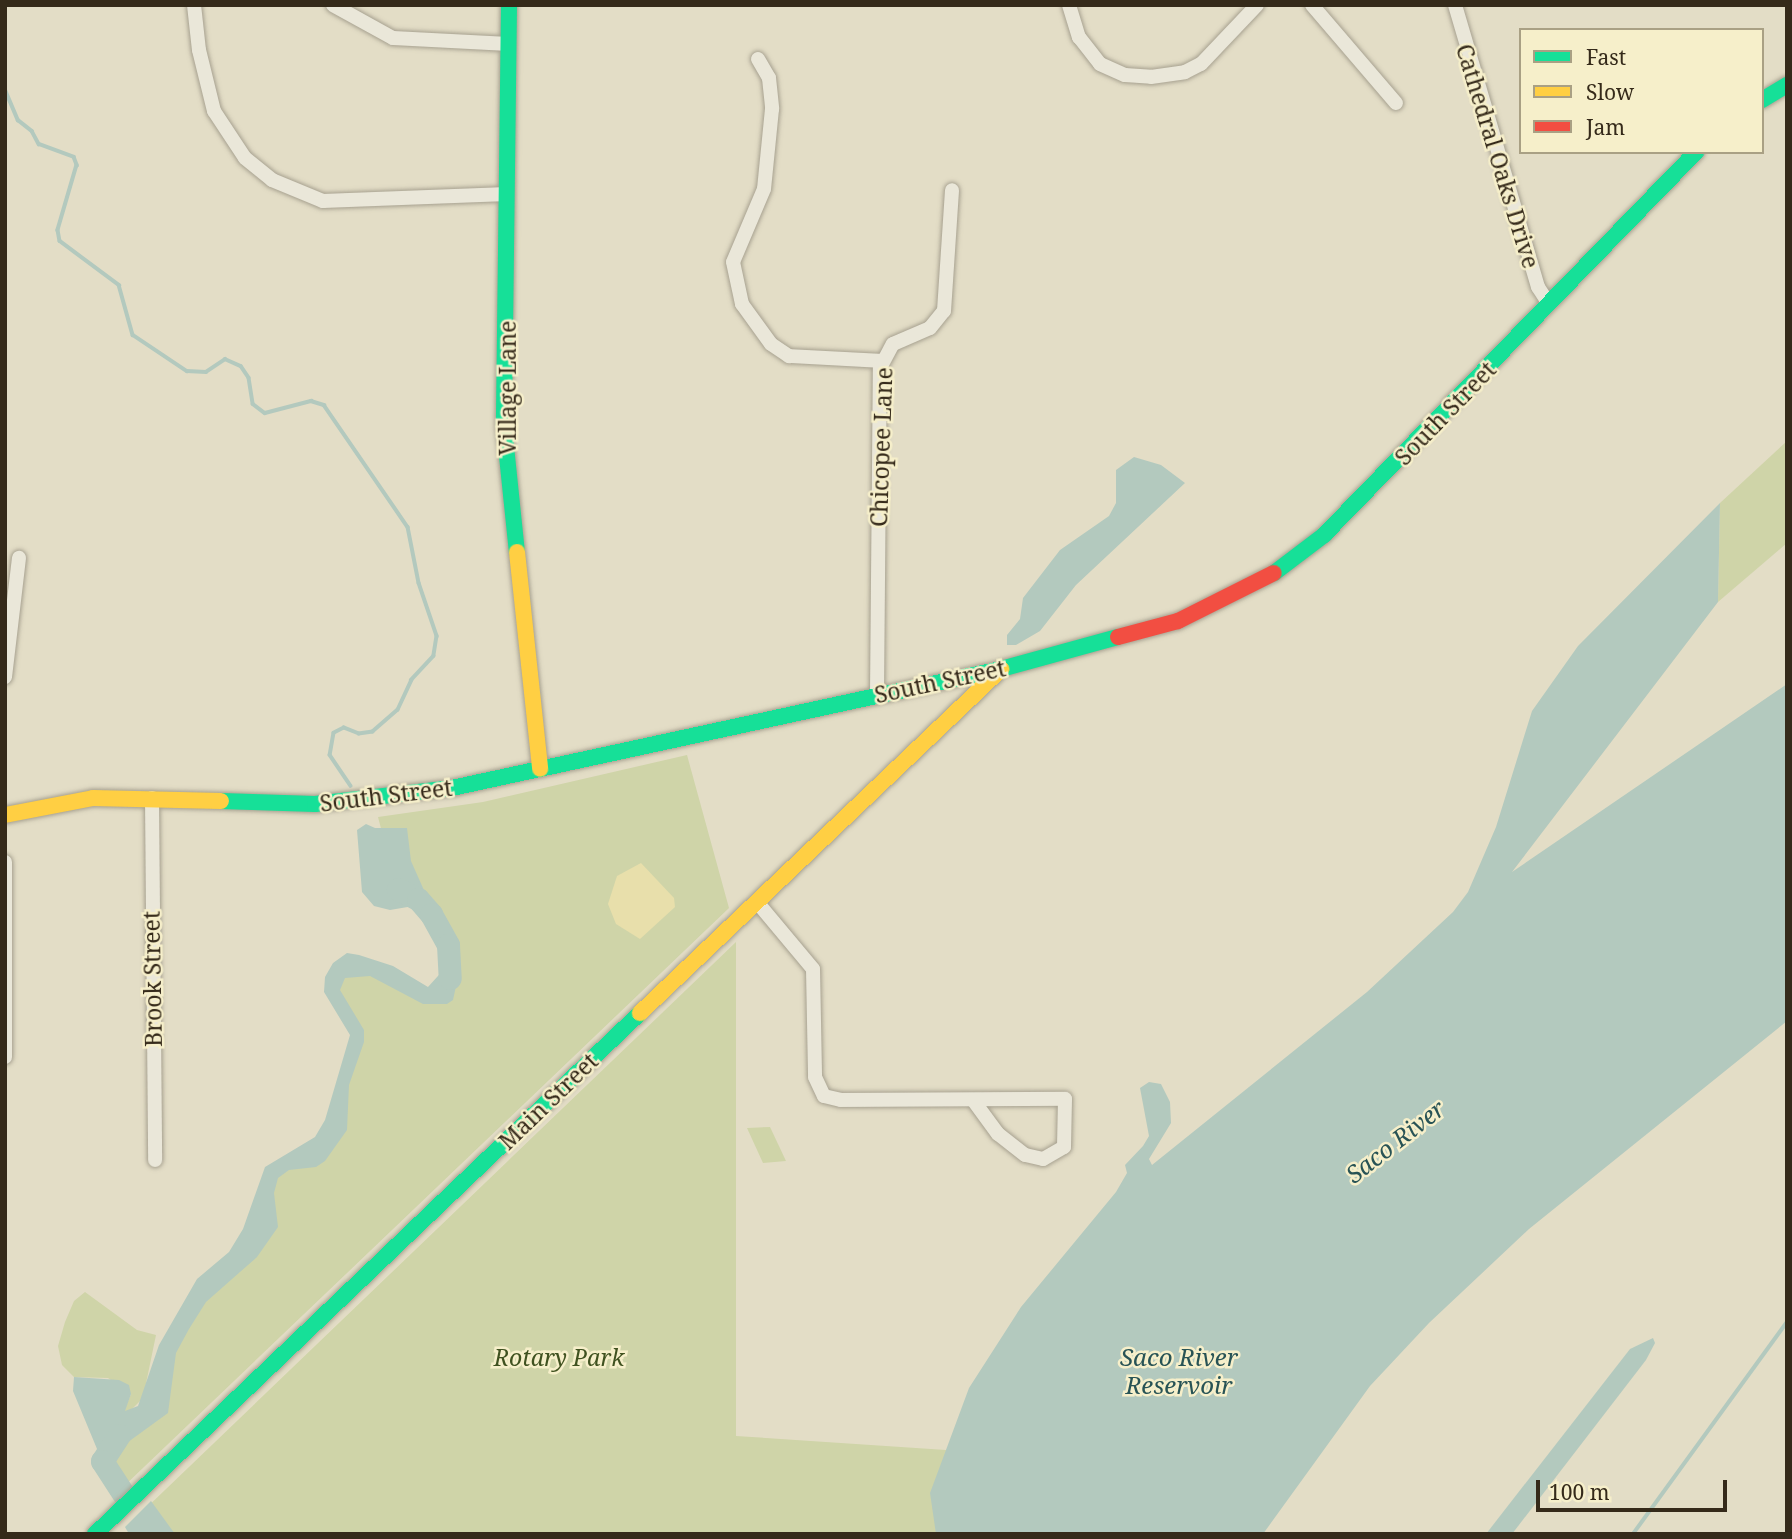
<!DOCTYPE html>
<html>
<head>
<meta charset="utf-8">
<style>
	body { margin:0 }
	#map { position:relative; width:1792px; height:1539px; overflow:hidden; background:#e3ddc6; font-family:"Noto Serif",serif }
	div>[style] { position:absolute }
	.green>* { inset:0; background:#cfd4a8 }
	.sand>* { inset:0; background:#e8dfab }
	.water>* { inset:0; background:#b3c9be }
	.stream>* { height:3.5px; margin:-1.75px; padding:0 1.75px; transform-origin:1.75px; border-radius:1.75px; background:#b3c9be }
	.river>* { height:23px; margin:-11.5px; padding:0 11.5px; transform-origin:11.5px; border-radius:11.5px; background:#b3c9be }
	.roads { filter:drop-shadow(0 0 2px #a7a190) drop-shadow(0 0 2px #a7a190) }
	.street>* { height:14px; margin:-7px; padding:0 7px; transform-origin:7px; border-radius:7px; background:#eae7d9 }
	.fast>* { height:16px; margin:-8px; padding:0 8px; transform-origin:8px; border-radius:8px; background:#16e098 }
	.slow>* { height:16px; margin:-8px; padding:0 8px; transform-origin:8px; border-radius:8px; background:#ffcf43 }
	.jam>* { height:16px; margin:-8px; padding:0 8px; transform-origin:8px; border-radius:8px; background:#f24e42 }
	span { translate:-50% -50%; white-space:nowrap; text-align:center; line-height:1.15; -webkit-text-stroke:5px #f6efca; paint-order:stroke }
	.street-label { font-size:23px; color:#352a1a }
	.park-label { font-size:23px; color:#405220; font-style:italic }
	.water-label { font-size:24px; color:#285355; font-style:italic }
	.frame { position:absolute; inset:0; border:7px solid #352a1a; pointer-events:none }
	.legend { position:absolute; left:1519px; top:28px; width:245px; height:126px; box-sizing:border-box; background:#f6efca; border:2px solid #a9a084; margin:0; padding:9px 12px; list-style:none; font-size:21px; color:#352a1a }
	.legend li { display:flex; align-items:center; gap:14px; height:35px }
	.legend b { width:35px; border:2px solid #a9a084 }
	.scale { position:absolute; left:1536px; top:1480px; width:191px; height:32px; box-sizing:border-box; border:4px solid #352a1a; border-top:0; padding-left:9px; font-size:21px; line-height:24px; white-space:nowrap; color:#352a1a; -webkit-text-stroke:5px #f6efca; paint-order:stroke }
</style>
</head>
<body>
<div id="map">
	<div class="green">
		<i style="clip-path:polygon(1787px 441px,1787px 543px,1718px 602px,1720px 503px)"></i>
		<i style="clip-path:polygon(687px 755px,729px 908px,122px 1488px,122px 1473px,114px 1473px,105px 1459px,136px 1420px,177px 1335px,249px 1247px,268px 1181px,313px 1156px,357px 1042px,332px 988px,346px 966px,421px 989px,435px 985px,448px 968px,443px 920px,433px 899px,396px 886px,378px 817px,483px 802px)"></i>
		<i style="clip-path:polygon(736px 942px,736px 1436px,961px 1451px,937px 1534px,153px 1534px,141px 1513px)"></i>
		<i style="clip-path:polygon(770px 1127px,786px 1161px,763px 1163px,747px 1128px)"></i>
		<i style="clip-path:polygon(85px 1292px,137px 1330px,156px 1335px,143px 1398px,129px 1412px,124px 1411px,131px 1394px,108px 1378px,74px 1377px,62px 1365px,58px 1346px,65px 1322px,74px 1301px)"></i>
	</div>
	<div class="sand">
		<i style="clip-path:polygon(641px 863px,674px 898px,675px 907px,640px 939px,616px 924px,608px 904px,617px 876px)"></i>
	</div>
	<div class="water">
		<i style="clip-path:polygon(1134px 457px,1161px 465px,1185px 483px,1076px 585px,1040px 631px,1016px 645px,1007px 645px,1007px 635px,1020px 619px,1023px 598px,1060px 550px,1109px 516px,1116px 503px,1116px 470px)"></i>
		<i style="clip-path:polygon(1720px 503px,1718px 602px,1512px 872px,1787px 684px,1787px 1021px,1529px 1229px,1429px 1323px,1370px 1386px,1263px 1534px,936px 1534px,930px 1493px,969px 1388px,1021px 1307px,1116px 1192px,1127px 1173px,1125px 1165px,1143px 1146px,1149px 1136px,1140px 1088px,1149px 1082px,1161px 1084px,1170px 1102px,1171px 1123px,1149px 1159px,1152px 1165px,1367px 992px,1453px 912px,1468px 892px,1496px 827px,1532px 711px,1578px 646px)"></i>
		<i style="clip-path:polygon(366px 824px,375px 828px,407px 828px,411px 861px,427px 897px,425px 904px,390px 910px,374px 906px,362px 892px,357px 830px)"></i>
		<i style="clip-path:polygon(448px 945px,458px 977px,453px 1000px,447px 1004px,423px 1004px,370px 976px,345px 978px,340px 990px,364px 1030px,364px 1042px,349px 1085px,347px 1130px,325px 1161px,316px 1167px,289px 1170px,278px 1178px,274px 1193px,278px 1227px,257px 1257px,206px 1302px,189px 1329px,176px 1353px,168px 1413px,102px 1461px,73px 1391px,74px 1377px,119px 1380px,129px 1385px,131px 1394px,125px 1411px,138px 1406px,159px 1345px,197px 1279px,229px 1252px,243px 1229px,265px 1167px,315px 1137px,325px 1120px,350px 1035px,324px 992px,325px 977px,333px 963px,347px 953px,359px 955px,393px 966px,428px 987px,447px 966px)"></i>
		<i style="clip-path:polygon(1653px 1338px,1655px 1343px,1646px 1360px,1512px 1534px,1486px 1534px,1630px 1349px)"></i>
		<i style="clip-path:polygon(151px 1501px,175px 1534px,129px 1534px,125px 1527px)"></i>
	</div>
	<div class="stream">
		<i style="left:5px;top:89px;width:34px;rotate:67deg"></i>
		<i style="left:18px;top:120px;width:18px;rotate:38deg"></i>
		<i style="left:32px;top:131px;width:15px;rotate:62deg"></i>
		<i style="left:39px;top:144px;width:37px;rotate:20deg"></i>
		<i style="left:74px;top:157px;width:9px;rotate:69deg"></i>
		<i style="left:77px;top:165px;width:68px;rotate:106.3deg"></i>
		<i style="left:58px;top:230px;width:11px;rotate:80deg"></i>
		<i style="left:60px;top:241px;width:74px;rotate:36.7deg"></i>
		<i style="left:119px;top:285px;width:52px;rotate:74.4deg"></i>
		<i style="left:133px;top:335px;width:65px;rotate:33.7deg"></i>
		<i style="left:187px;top:371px;width:19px;rotate:3deg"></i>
		<i style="left:206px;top:372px;width:23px;rotate:-34deg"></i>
		<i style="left:225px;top:359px;width:17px;rotate:24deg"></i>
		<i style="left:241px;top:366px;width:14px;rotate:56deg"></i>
		<i style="left:249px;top:378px;width:26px;rotate:81deg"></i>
		<i style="left:253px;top:404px;width:15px;rotate:37deg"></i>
		<i style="left:265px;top:413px;width:48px;rotate:-14.6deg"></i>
		<i style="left:311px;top:401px;width:14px;rotate:17deg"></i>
		<i style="left:324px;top:405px;width:148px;rotate:55.5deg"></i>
		<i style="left:408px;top:527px;width:57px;rotate:78.9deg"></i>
		<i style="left:419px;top:583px;width:56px;rotate:71.2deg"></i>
		<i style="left:437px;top:636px;width:20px;rotate:99deg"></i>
		<i style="left:434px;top:656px;width:33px;rotate:133deg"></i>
		<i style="left:412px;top:680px;width:33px;rotate:115deg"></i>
		<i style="left:398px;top:710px;width:33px;rotate:139deg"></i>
		<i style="left:373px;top:732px;width:14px;rotate:172deg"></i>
		<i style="left:359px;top:734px;width:16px;rotate:-158deg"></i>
		<i style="left:344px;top:728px;width:11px;rotate:153deg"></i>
		<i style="left:334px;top:733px;width:22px;rotate:100deg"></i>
		<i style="left:330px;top:755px;width:37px;rotate:56deg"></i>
		<i style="left:1633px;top:1534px;width:262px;rotate:-54deg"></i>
	</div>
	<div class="river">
		<i style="left:398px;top:889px;width:22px;rotate:27deg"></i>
		<i style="left:418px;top:899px;width:20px;rotate:49deg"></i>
		<i style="left:431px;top:914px;width:35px;rotate:61deg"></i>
		<i style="left:448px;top:945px;width:33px;rotate:87deg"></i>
		<i style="left:119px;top:1435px;width:31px;rotate:123deg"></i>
		<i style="left:102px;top:1461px;width:38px;rotate:57deg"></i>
	</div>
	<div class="roads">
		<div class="street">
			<i style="left:194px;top:5px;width:45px;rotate:83.7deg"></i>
			<i style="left:199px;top:50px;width:63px;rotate:76.2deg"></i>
			<i style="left:214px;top:111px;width:56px;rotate:56.6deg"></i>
			<i style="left:245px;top:158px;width:35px;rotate:39deg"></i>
			<i style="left:272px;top:180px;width:55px;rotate:22.4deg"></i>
			<i style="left:323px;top:201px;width:184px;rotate:-2.2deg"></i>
			<i style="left:333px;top:5px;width:68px;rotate:28.8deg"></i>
			<i style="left:393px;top:38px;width:116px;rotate:3deg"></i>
			<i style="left:1069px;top:5px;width:34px;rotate:73deg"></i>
			<i style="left:1079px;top:37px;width:34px;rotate:52deg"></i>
			<i style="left:1100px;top:64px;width:27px;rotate:24deg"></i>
			<i style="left:1125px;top:75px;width:26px;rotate:4deg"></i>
			<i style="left:1151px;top:77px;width:34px;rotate:-8deg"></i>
			<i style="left:1185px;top:72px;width:18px;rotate:-27deg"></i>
			<i style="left:1201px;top:64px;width:81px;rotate:-46.5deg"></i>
			<i style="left:1312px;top:5px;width:129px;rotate:49.4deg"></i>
			<i style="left:1455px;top:5px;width:294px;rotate:73.6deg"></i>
			<i style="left:1538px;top:287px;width:20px;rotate:57deg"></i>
			<i style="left:758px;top:59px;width:22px;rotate:60deg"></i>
			<i style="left:769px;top:78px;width:31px;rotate:84deg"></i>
			<i style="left:772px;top:109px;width:80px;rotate:95.7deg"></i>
			<i style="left:764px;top:189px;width:79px;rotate:113deg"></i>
			<i style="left:733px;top:262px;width:43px;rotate:77.9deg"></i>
			<i style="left:742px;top:304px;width:49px;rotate:54.1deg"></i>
			<i style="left:771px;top:344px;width:22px;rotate:34deg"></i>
			<i style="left:789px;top:356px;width:92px;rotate:3.1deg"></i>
			<i style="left:5px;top:677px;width:120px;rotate:-83.3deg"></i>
			<i style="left:877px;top:695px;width:327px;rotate:-89.5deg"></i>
			<i style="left:880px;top:368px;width:27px;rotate:-62deg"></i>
			<i style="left:893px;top:344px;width:40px;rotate:-23.4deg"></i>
			<i style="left:930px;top:328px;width:22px;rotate:-51deg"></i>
			<i style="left:944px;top:311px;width:121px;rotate:-86.2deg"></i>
			<i style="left:152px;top:798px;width:362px;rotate:89.5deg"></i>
			<i style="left:5px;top:862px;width:195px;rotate:90deg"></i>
			<i style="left:757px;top:902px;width:87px;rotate:50.1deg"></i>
			<i style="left:813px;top:969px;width:108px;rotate:88.9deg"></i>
			<i style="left:815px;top:1077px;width:21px;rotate:65deg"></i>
			<i style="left:824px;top:1096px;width:17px;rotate:13deg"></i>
			<i style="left:841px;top:1100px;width:224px;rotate:-0.3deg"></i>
			<i style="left:1065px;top:1099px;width:48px;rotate:91.2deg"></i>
			<i style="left:1064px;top:1147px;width:24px;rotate:150deg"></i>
			<i style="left:1043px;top:1159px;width:18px;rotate:-167deg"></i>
			<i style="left:1025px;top:1155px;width:34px;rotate:-142deg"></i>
			<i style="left:998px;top:1134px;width:42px;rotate:-126.3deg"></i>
		</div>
		<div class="fast">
			<i style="left:509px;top:5px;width:422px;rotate:90.7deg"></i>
			<i style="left:504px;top:427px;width:126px;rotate:84.1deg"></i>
			<i style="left:1762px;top:100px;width:29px;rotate:-31deg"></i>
			<i style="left:1274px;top:573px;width:63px;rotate:-37.2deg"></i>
			<i style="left:1324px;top:535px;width:534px;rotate:-45.83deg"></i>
			<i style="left:221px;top:801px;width:94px;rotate:1.8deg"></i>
			<i style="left:315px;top:804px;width:138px;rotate:-6.7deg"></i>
			<i style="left:452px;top:788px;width:562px;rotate:-12.23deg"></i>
			<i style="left:1001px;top:669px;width:121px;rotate:-15.3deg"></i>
			<i style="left:95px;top:1534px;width:754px;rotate:-43.71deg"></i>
		</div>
		<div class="slow">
			<i style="left:517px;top:552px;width:218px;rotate:83.9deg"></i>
			<i style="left:5px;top:815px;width:90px;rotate:-10.9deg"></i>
			<i style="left:93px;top:798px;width:128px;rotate:1.3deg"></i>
			<i style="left:640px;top:1013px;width:499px;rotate:-43.6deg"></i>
		</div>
		<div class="jam">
			<i style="left:1118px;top:637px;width:62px;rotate:-14.9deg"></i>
			<i style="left:1178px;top:621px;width:107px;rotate:-26.6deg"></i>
		</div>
	</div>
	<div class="street-label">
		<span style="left:1498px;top:156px;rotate:73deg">Cathedral Oaks Drive</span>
		<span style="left:507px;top:388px;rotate:-90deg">Village Lane</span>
		<span style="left:1445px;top:413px;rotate:-46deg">South Street</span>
		<span style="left:881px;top:447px;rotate:-88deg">Chicopee Lane</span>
		<span style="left:940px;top:681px;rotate:-12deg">South Street</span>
		<span style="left:386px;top:795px;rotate:-7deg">South Street</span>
		<span style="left:152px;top:979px;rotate:-91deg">Brook Street</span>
		<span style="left:548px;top:1101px;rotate:-44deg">Main Street</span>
	</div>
	<div class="park-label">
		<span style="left:559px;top:1357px">Rotary Park</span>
	</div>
	<div class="water-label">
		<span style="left:1395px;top:1141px;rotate:-38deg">Saco River</span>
		<span style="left:1179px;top:1371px">Saco River<br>Reservoir</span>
	</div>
	<div class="frame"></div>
	<ul class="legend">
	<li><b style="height:9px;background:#16e098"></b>Fast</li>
	<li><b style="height:9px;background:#ffcf43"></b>Slow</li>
	<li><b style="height:9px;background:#f24e42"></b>Jam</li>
	</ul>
	<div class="scale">100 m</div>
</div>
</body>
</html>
